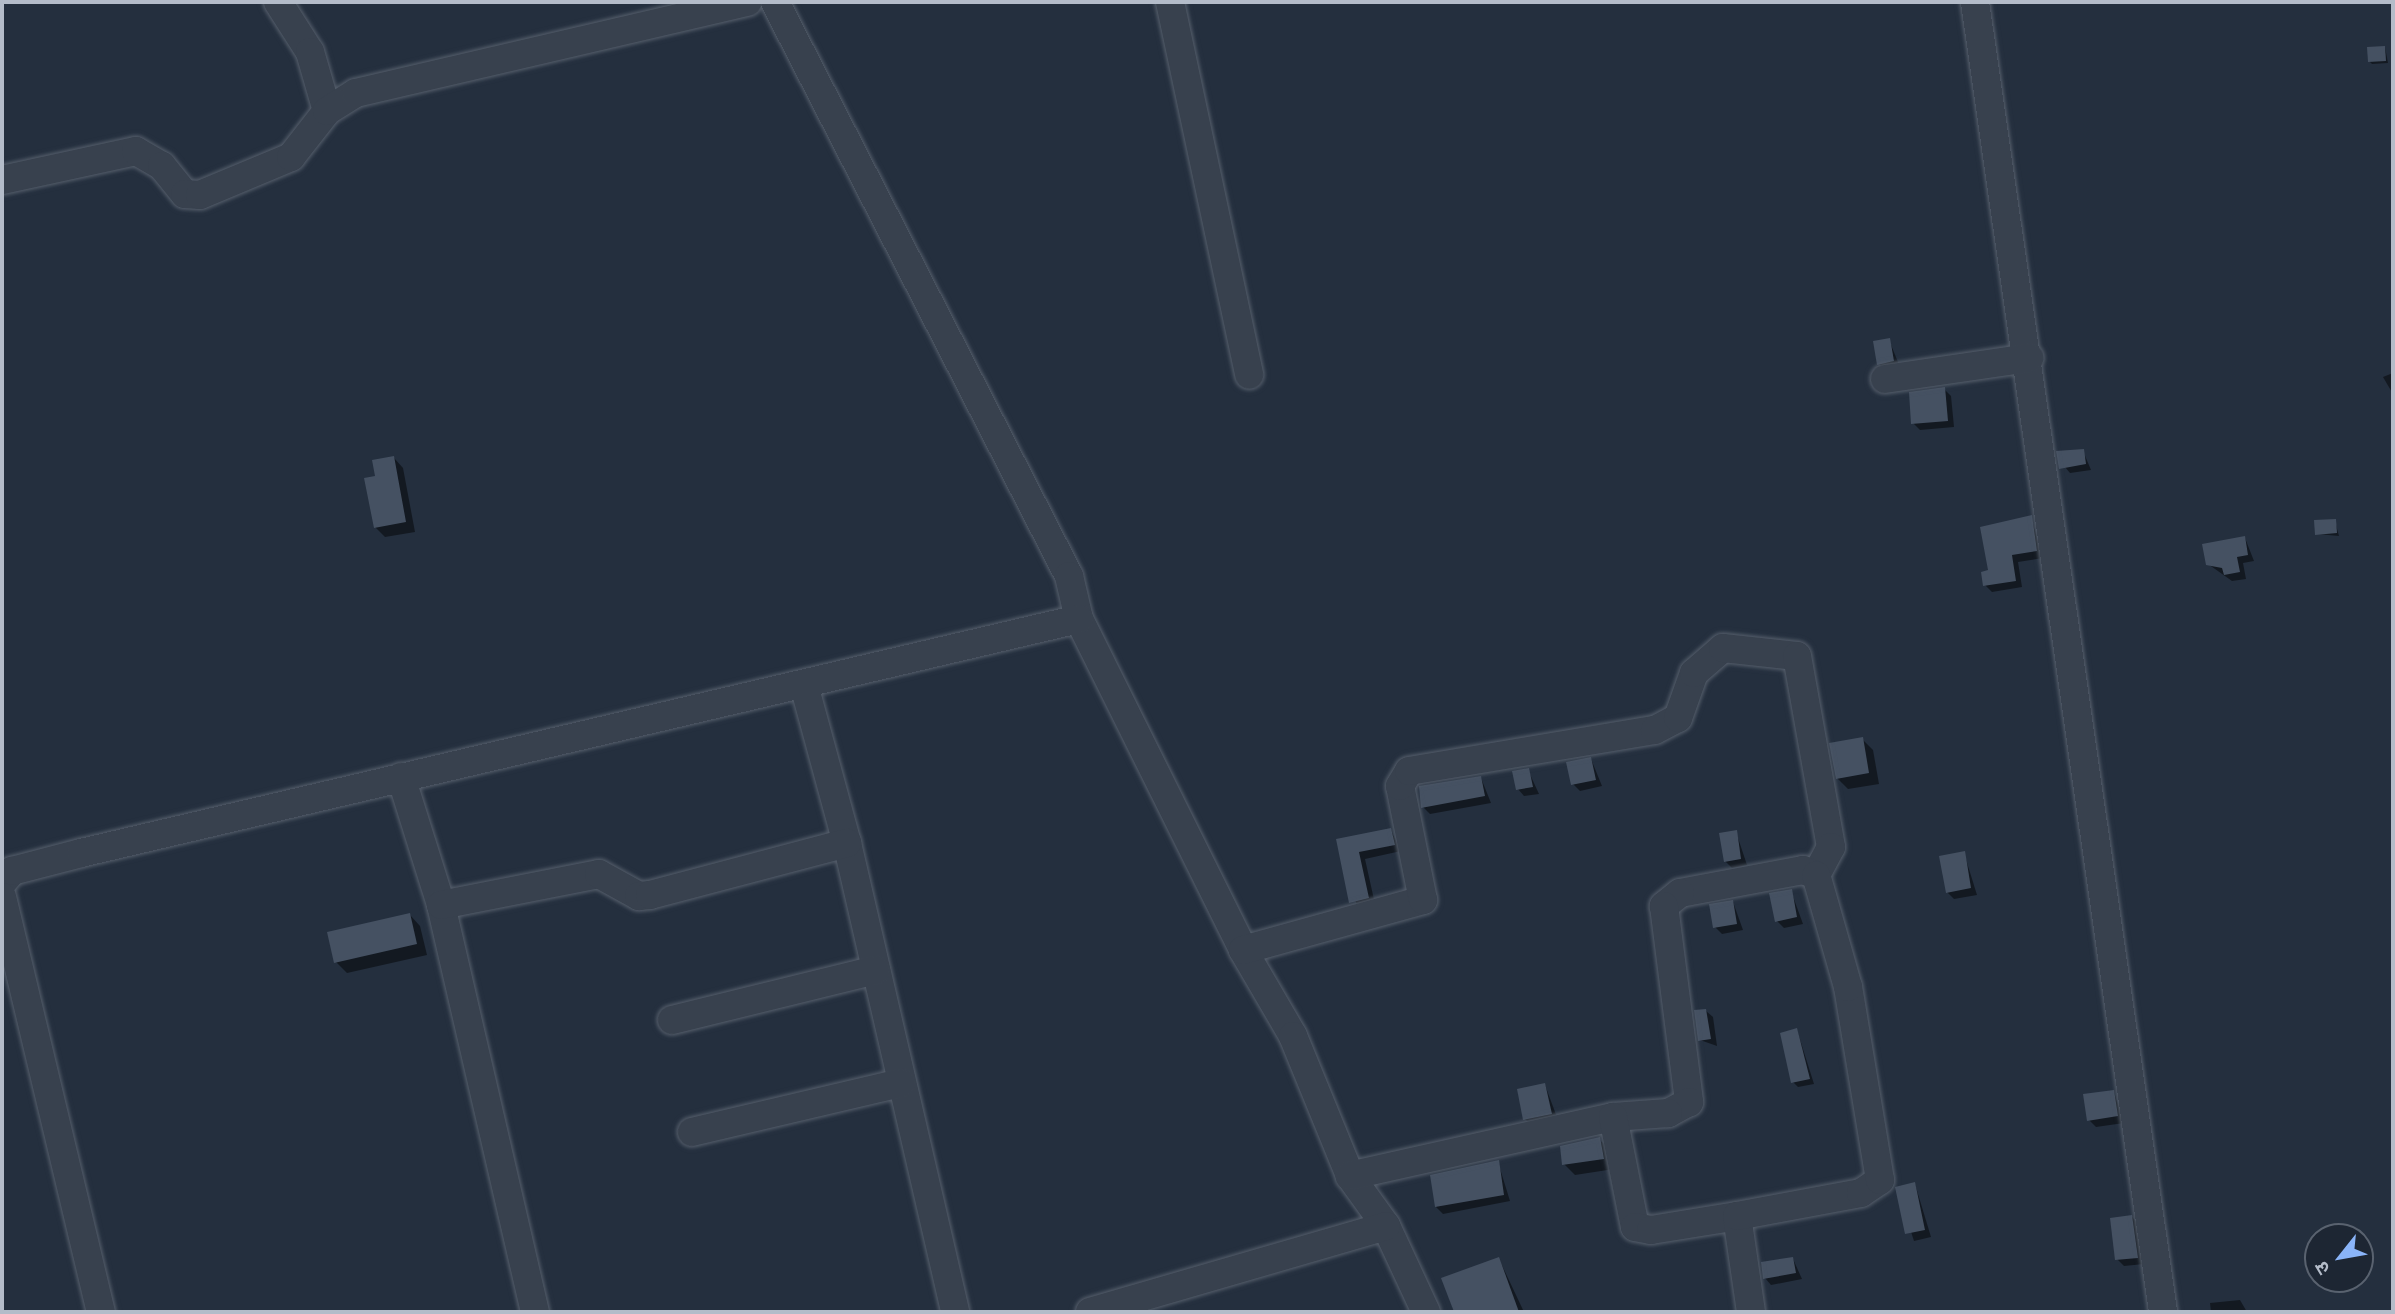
<!DOCTYPE html>
<html>
<head>
<meta charset="utf-8">
<style>
	body { margin:0 }
	#map { position:relative; width:2395px; height:1314px; overflow:hidden; background:#242f3e; font-family:Helvetica,"Noto Sans Devanagari",sans-serif }
	div>[style] { position:absolute }
	.shadow>* { inset:0; background:#0007 }
	.building>* { inset:0; background:#455162 }
	.roads { filter:drop-shadow(0 0 2px #565f6c) drop-shadow(0 0 2px #565f6c) }
	.minor>* { height:28px; margin:-14px; padding:0 14px; transform-origin:14px; border-radius:14px; background:#38414e }
	span { translate:-50% -50%; white-space:nowrap; text-align:center; line-height:1.15; -webkit-text-stroke:7px #1d2633; paint-order:stroke }
	.frame { position:absolute; inset:0; border:4px solid #b4bcc9; pointer-events:none }
	.north { position:absolute; left:2304px; top:1223px; width:70px; height:70px; box-sizing:border-box; background:#1d2633; border:2px solid #59626f; border-radius:50%; rotate:239deg; font-size:19px; font-weight:700; line-height:28px; text-align:center; color:#b4bcc9 }
	.north::after { content:''; display:block; margin:auto; width:24px; height:32px; background:#8ab4f8; clip-path:polygon(50% 0,100% 100%,50% 72%,0 100%) }
</style>
</head>
<body>
<div id="map">
	<div class="shadow">
		<i style="clip-path:polygon(2385px 47px,2388px 63px,2372px 64px,2369px 61px)"></i>
		<i style="clip-path:polygon(1889px 340px,1900px 367px,1886px 371px,1879px 364px)"></i>
		<i style="clip-path:polygon(2393px 373px,2393px 394px,2383px 377px)"></i>
		<i style="clip-path:polygon(1944px 389px,1951px 396px,1954px 427px,1920px 430px,1913px 423px)"></i>
		<i style="clip-path:polygon(2083px 451px,2091px 470px,2070px 473px,2065px 467px)"></i>
		<i style="clip-path:polygon(394px 458px,403px 468px,415px 532px,385px 537px,375px 527px,377px 477px)"></i>
		<i style="clip-path:polygon(2031px 517px,2043px 558px,2018px 562px,2022px 587px,1992px 592px,1985px 585px)"></i>
		<i style="clip-path:polygon(2335px 521px,2339px 536px,2317px 534px)"></i>
		<i style="clip-path:polygon(2245px 538px,2254px 561px,2243px 563px,2246px 579px,2232px 581px,2208px 564px)"></i>
		<i style="clip-path:polygon(1862px 739px,1873px 750px,1879px 784px,1848px 789px,1837px 778px)"></i>
		<i style="clip-path:polygon(1591px 759px,1602px 786px,1580px 791px,1573px 784px)"></i>
		<i style="clip-path:polygon(1528px 770px,1539px 794px,1524px 796px,1518px 789px)"></i>
		<i style="clip-path:polygon(1481px 778px,1491px 803px,1430px 814px,1423px 807px)"></i>
		<i style="clip-path:polygon(1391px 830px,1401px 851px,1365px 859px,1375px 904px,1358px 909px,1338px 841px)"></i>
		<i style="clip-path:polygon(1736px 832px,1747px 865px,1732px 868px,1725px 861px)"></i>
		<i style="clip-path:polygon(1964px 853px,1977px 895px,1954px 899px,1947px 892px)"></i>
		<i style="clip-path:polygon(1791px 891px,1803px 924px,1784px 928px,1777px 921px)"></i>
		<i style="clip-path:polygon(1733px 902px,1743px 930px,1722px 934px,1715px 927px)"></i>
		<i style="clip-path:polygon(410px 915px,420px 926px,427px 955px,347px 973px,336px 962px)"></i>
		<i style="clip-path:polygon(1706px 1011px,1713px 1017px,1717px 1046px,1700px 1040px)"></i>
		<i style="clip-path:polygon(1797px 1030px,1814px 1084px,1798px 1087px,1793px 1082px)"></i>
		<i style="clip-path:polygon(1545px 1085px,1558px 1120px,1532px 1126px,1525px 1119px)"></i>
		<i style="clip-path:polygon(2114px 1092px,2124px 1123px,2096px 1127px,2089px 1120px)"></i>
		<i style="clip-path:polygon(1599px 1139px,1610px 1150px,1614px 1169px,1575px 1175px,1564px 1164px)"></i>
		<i style="clip-path:polygon(1498px 1162px,1510px 1201px,1443px 1214px,1436px 1207px)"></i>
		<i style="clip-path:polygon(1915px 1184px,1931px 1237px,1914px 1241px,1897px 1188px)"></i>
		<i style="clip-path:polygon(2132px 1217px,2139px 1224px,2144px 1264px,2124px 1266px,2117px 1259px)"></i>
		<i style="clip-path:polygon(1499px 1259px,1524px 1312px,1454px 1312px,1443px 1279px)"></i>
		<i style="clip-path:polygon(1793px 1259px,1802px 1279px,1771px 1285px,1765px 1278px)"></i>
		<i style="clip-path:polygon(2240px 1300px,2247px 1312px,2211px 1312px,2210px 1303px)"></i>
	</div>
	<div class="building">
		<i style="clip-path:polygon(2385px 46px,2386px 61px,2368px 62px,2367px 47px)"></i>
		<i style="clip-path:polygon(1890px 338px,1894px 361px,1877px 365px,1873px 341px)"></i>
		<i style="clip-path:polygon(1945px 387px,1948px 421px,1911px 424px,1909px 392px)"></i>
		<i style="clip-path:polygon(2084px 449px,2086px 464px,2059px 469px,2056px 451px)"></i>
		<i style="clip-path:polygon(394px 456px,406px 522px,374px 528px,364px 478px,375px 476px,372px 460px)"></i>
		<i style="clip-path:polygon(2032px 515px,2037px 551px,2012px 555px,2016px 581px,1983px 586px,1981px 572px,1988px 570px,1980px 527px)"></i>
		<i style="clip-path:polygon(2336px 519px,2337px 533px,2315px 535px,2314px 520px)"></i>
		<i style="clip-path:polygon(2245px 536px,2248px 555px,2237px 557px,2240px 572px,2224px 575px,2222px 568px,2206px 565px,2202px 544px)"></i>
		<i style="clip-path:polygon(1863px 737px,1869px 773px,1836px 779px,1829px 743px)"></i>
		<i style="clip-path:polygon(1591px 757px,1596px 780px,1571px 785px,1566px 762px)"></i>
		<i style="clip-path:polygon(1529px 768px,1533px 787px,1516px 790px,1512px 771px)"></i>
		<i style="clip-path:polygon(1481px 776px,1485px 796px,1421px 808px,1419px 786px)"></i>
		<i style="clip-path:polygon(1391px 828px,1395px 845px,1359px 852px,1369px 898px,1349px 903px,1336px 839px)"></i>
		<i style="clip-path:polygon(1737px 830px,1741px 859px,1724px 862px,1719px 833px)"></i>
		<i style="clip-path:polygon(1965px 851px,1971px 888px,1946px 893px,1939px 856px)"></i>
		<i style="clip-path:polygon(1792px 889px,1797px 917px,1775px 922px,1769px 893px)"></i>
		<i style="clip-path:polygon(1733px 900px,1737px 924px,1713px 928px,1709px 904px)"></i>
		<i style="clip-path:polygon(410px 913px,417px 944px,334px 963px,327px 932px)"></i>
		<i style="clip-path:polygon(1706px 1009px,1711px 1039px,1698px 1041px,1694px 1010px)"></i>
		<i style="clip-path:polygon(1797px 1028px,1810px 1079px,1791px 1083px,1780px 1033px)"></i>
		<i style="clip-path:polygon(1545px 1083px,1552px 1114px,1523px 1120px,1517px 1089px)"></i>
		<i style="clip-path:polygon(2114px 1090px,2118px 1116px,2087px 1121px,2083px 1094px)"></i>
		<i style="clip-path:polygon(1600px 1137px,1604px 1159px,1562px 1165px,1560px 1146px)"></i>
		<i style="clip-path:polygon(1499px 1160px,1504px 1195px,1435px 1207px,1430px 1175px)"></i>
		<i style="clip-path:polygon(1915px 1182px,1925px 1230px,1905px 1234px,1895px 1187px)"></i>
		<i style="clip-path:polygon(2132px 1215px,2138px 1258px,2115px 1260px,2110px 1218px)"></i>
		<i style="clip-path:polygon(1499px 1257px,1519px 1312px,1454px 1312px,1441px 1278px)"></i>
		<i style="clip-path:polygon(1793px 1257px,1796px 1273px,1763px 1279px,1761px 1262px)"></i>
	</div>
	<div class="roads">
		<div class="minor">
			<i style="left:278px;top:2px;width:59px;rotate:57.4deg"></i>
			<i style="left:310px;top:52px;width:61px;rotate:73.9deg"></i>
			<i style="left:775px;top:2px;width:645px;rotate:62.88deg"></i>
			<i style="left:1069px;top:576px;width:44px;rotate:76.9deg"></i>
			<i style="left:1079px;top:619px;width:369px;rotate:63.6deg"></i>
			<i style="left:1243px;top:950px;width:99px;rotate:59.8deg"></i>
			<i style="left:1293px;top:1036px;width:151px;rotate:67.8deg"></i>
			<i style="left:1350px;top:1176px;width:62px;rotate:54.2deg"></i>
			<i style="left:1386px;top:1226px;width:95px;rotate:65.1deg"></i>
			<i style="left:1170px;top:2px;width:381px;rotate:78deg"></i>
			<i style="left:1975px;top:2px;width:1323px;rotate:81.83deg"></i>
			<i style="left:2px;top:180px;width:137px;rotate:-12.2deg"></i>
			<i style="left:136px;top:151px;width:30px;rotate:30deg"></i>
			<i style="left:162px;top:166px;width:36px;rotate:51deg"></i>
			<i style="left:185px;top:194px;width:15px;rotate:4deg"></i>
			<i style="left:200px;top:195px;width:99px;rotate:-22.7deg"></i>
			<i style="left:291px;top:157px;width:58px;rotate:-52deg"></i>
			<i style="left:327px;top:111px;width:34px;rotate:-32deg"></i>
			<i style="left:356px;top:93px;width:402px;rotate:-13.1deg"></i>
			<i style="left:1885px;top:379px;width:146px;rotate:-8.3deg"></i>
			<i style="left:804px;top:685px;width:164px;rotate:74.8deg"></i>
			<i style="left:847px;top:843px;width:481px;rotate:77deg"></i>
			<i style="left:401px;top:777px;width:134px;rotate:72.6deg"></i>
			<i style="left:441px;top:905px;width:418px;rotate:77deg"></i>
			<i style="left:2px;top:883px;width:16px;rotate:-50deg"></i>
			<i style="left:12px;top:871px;width:71px;rotate:-14.6deg"></i>
			<i style="left:81px;top:853px;width:1025px;rotate:-13.2deg"></i>
			<i style="left:2px;top:897px;width:427px;rotate:76.6deg"></i>
			<i style="left:441px;top:905px;width:161px;rotate:-11.1deg"></i>
			<i style="left:599px;top:874px;width:46px;rotate:28.8deg"></i>
			<i style="left:639px;top:896px;width:11px;rotate:-5deg"></i>
			<i style="left:650px;top:895px;width:204px;rotate:-14.8deg"></i>
			<i style="left:1243px;top:950px;width:187px;rotate:-15.5deg"></i>
			<i style="left:1423px;top:900px;width:116px;rotate:-101.4deg"></i>
			<i style="left:1400px;top:786px;width:17px;rotate:-59deg"></i>
			<i style="left:1409px;top:771px;width:249px;rotate:-9.5deg"></i>
			<i style="left:1655px;top:730px;width:26px;rotate:-28deg"></i>
			<i style="left:1678px;top:718px;width:48px;rotate:-70.4deg"></i>
			<i style="left:1694px;top:673px;width:38px;rotate:-41deg"></i>
			<i style="left:1723px;top:648px;width:74px;rotate:6.2deg"></i>
			<i style="left:1797px;top:656px;width:194px;rotate:79.9deg"></i>
			<i style="left:1831px;top:847px;width:32px;rotate:118deg"></i>
			<i style="left:1816px;top:875px;width:14px;rotate:-159deg"></i>
			<i style="left:1803px;top:870px;width:125px;rotate:169.4deg"></i>
			<i style="left:1680px;top:893px;width:21px;rotate:141deg"></i>
			<i style="left:1664px;top:906px;width:198px;rotate:82.7deg"></i>
			<i style="left:1689px;top:1102px;width:24px;rotate:152deg"></i>
			<i style="left:1668px;top:1113px;width:55px;rotate:175.8deg"></i>
			<i style="left:1613px;top:1117px;width:270px;rotate:167.4deg"></i>
			<i style="left:672px;top:1020px;width:210px;rotate:-13.8deg"></i>
			<i style="left:1613px;top:1117px;width:112px;rotate:78.7deg"></i>
			<i style="left:1635px;top:1227px;width:16px;rotate:11deg"></i>
			<i style="left:1651px;top:1230px;width:87px;rotate:-9.2deg"></i>
			<i style="left:1737px;top:1216px;width:97px;rotate:81.7deg"></i>
			<i style="left:692px;top:1132px;width:215px;rotate:-13.2deg"></i>
			<i style="left:1737px;top:1216px;width:126px;rotate:-10.5deg"></i>
			<i style="left:1861px;top:1193px;width:23px;rotate:-34deg"></i>
			<i style="left:1880px;top:1180px;width:196px;rotate:-99.4deg"></i>
			<i style="left:1848px;top:987px;width:116px;rotate:-105.9deg"></i>
			<i style="left:1090px;top:1312px;width:308px;rotate:-16.2deg"></i>
		</div>
	</div>
	<div class="frame"></div>
	<div class="north">उ</div>
</div>
</body>
</html>
